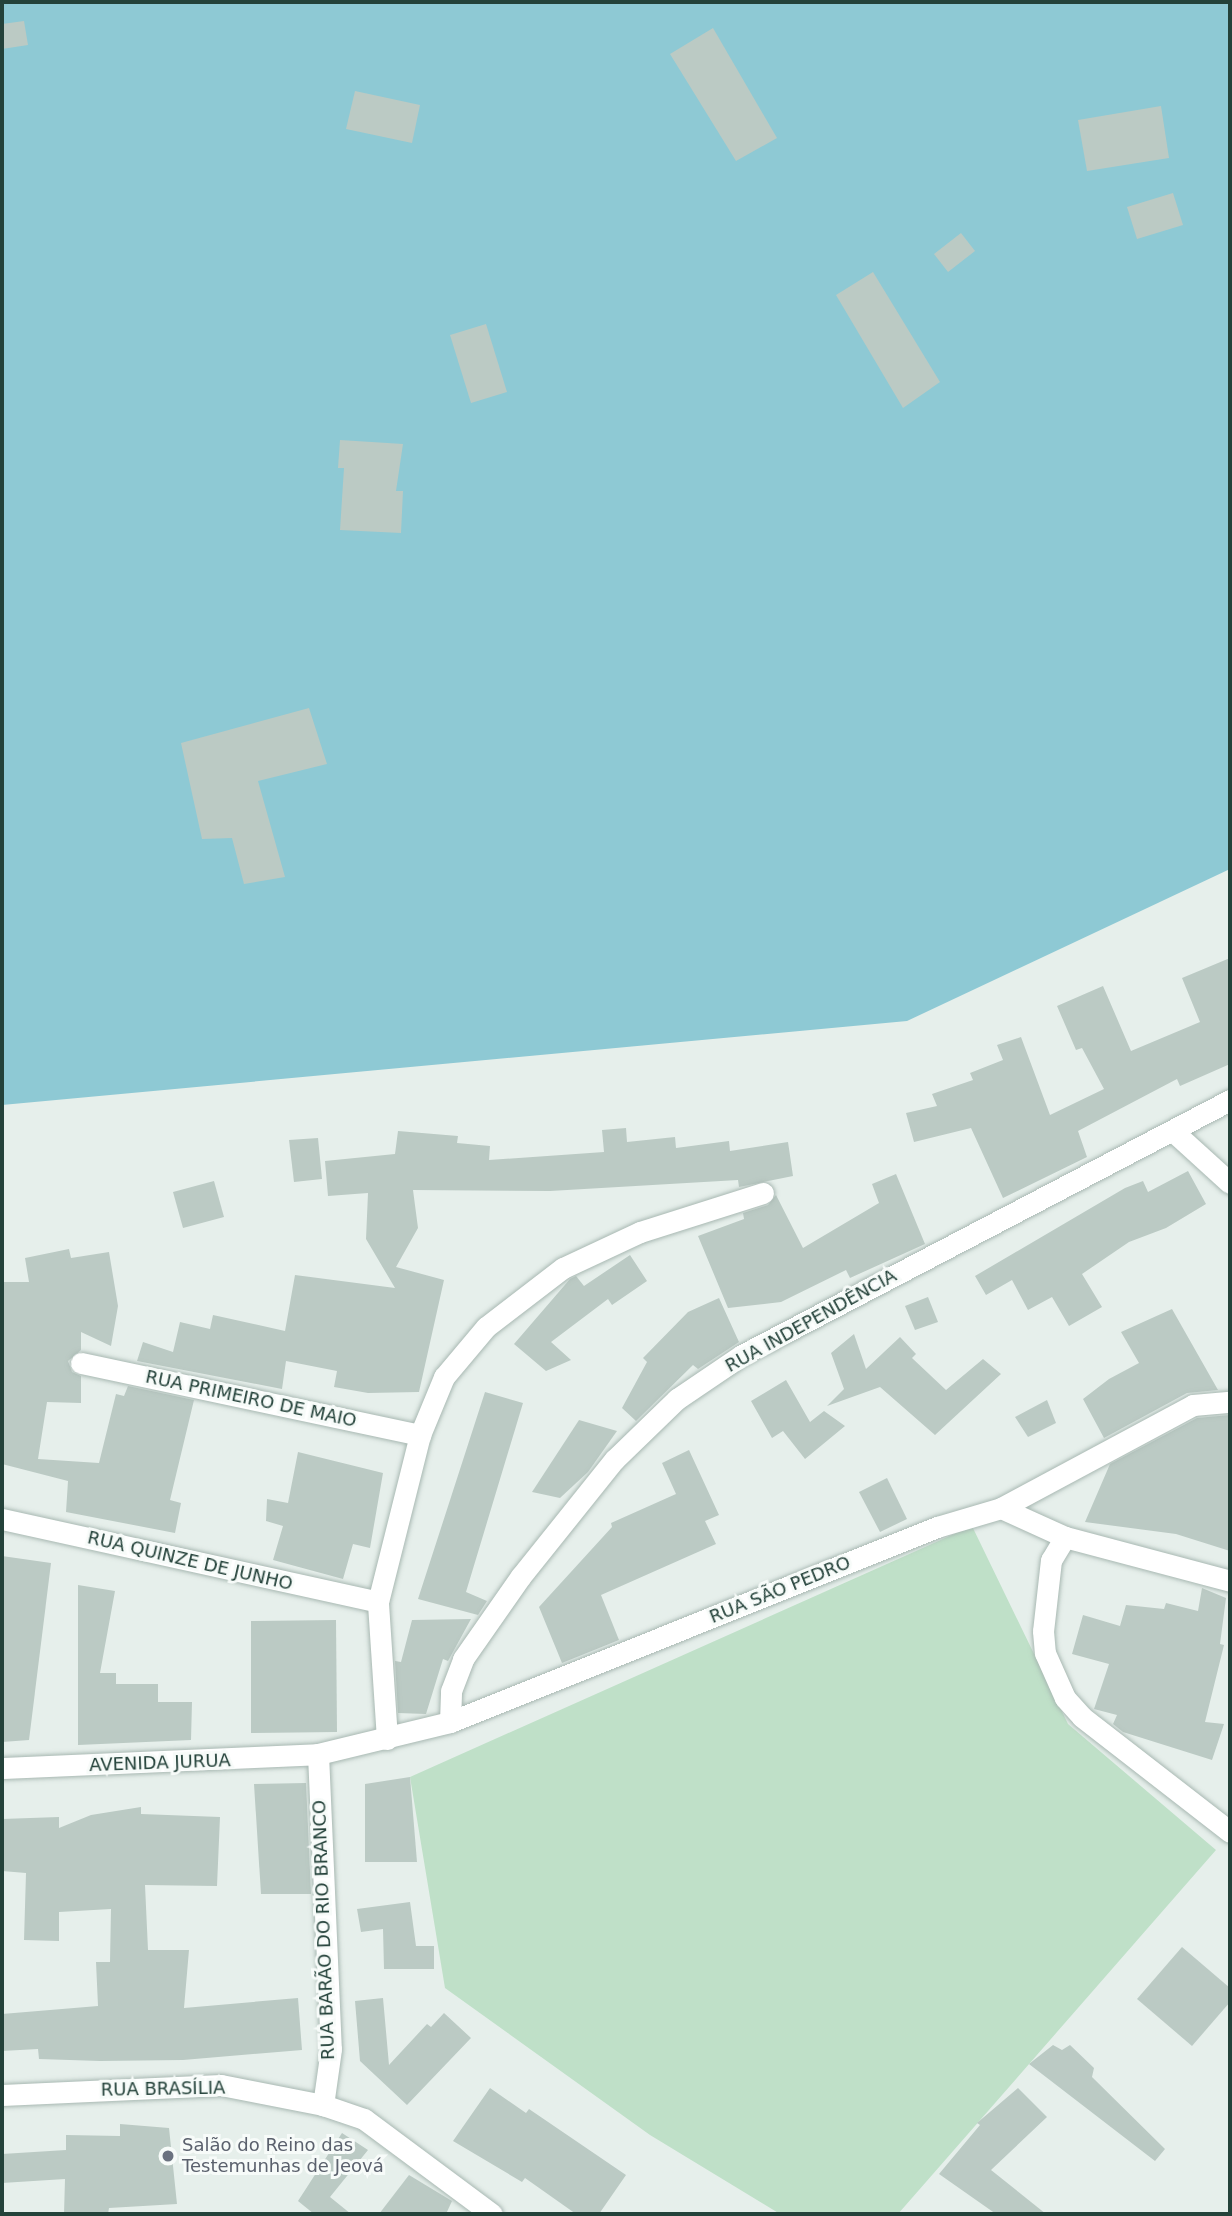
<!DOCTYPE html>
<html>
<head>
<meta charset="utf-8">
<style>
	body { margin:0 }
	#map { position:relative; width:1232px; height:2216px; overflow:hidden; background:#e6efeb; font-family:"DejaVu Sans",sans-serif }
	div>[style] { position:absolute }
	.green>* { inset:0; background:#bfe0c8 }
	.water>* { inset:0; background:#8ec9d4 }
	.building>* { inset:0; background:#bbcac4 }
	.roads { filter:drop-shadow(0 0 2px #a8b8b2) drop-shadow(0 0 2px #a8b8b2) }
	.minor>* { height:21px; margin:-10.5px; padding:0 10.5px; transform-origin:10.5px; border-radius:10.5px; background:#fff }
	.dots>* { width:19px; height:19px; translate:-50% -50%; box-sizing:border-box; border:4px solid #f7fbf9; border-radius:50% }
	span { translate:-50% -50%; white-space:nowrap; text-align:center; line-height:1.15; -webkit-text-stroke:6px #f7fbf9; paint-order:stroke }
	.street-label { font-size:18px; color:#24423a }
	.worship-label { font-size:18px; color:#5b616d }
	.left { translate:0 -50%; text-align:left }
	.frame { position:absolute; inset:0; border:4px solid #24423a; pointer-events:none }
</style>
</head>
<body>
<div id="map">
	<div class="green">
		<i style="clip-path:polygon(972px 1526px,1068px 1724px,1216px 1850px,898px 2214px,780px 2214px,650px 2135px,445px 1988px,410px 1777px)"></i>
	</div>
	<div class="water">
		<i style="clip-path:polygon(2px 2px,1230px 2px,1230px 869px,907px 1021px,2px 1105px)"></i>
	</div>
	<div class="building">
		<i style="clip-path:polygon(24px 21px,28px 45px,2px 49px,2px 24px)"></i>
		<i style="clip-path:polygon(713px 28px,777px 138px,736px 161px,670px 54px)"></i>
		<i style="clip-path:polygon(355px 91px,420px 105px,412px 143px,346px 129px)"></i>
		<i style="clip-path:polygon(1161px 106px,1169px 158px,1087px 171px,1078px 120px)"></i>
		<i style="clip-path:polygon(1173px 193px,1183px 225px,1137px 239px,1127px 207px)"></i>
		<i style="clip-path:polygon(961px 233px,975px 251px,948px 272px,934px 254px)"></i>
		<i style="clip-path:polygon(873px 272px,940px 382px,903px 408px,836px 295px)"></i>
		<i style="clip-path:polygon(486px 324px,507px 392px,471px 403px,450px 335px)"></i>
		<i style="clip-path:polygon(340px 440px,403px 444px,396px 491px,403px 491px,401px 533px,340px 530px,344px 468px,338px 468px)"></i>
		<i style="clip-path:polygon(309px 708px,327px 764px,258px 781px,285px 877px,244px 884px,232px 838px,202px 839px,181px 743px)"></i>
		<i style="clip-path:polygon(1230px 958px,1230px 1064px,1180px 1086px,1177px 1079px,1078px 1131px,1087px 1157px,1003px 1198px,971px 1128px,914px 1142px,906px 1113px,937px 1106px,932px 1094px,973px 1080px,970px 1073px,1003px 1060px,997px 1045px,1021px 1037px,1050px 1115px,1104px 1089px,1082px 1048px,1076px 1050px,1057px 1006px,1103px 986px,1131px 1051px,1200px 1022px,1182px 978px)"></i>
		<i style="clip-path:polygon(626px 1128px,627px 1142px,675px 1137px,676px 1148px,729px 1141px,730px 1151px,788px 1142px,793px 1176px,739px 1187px,738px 1180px,550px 1191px,413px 1190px,418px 1228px,396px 1267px,444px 1280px,419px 1392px,368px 1393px,334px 1387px,337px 1371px,286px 1361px,282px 1389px,137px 1361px,143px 1342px,173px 1352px,180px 1322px,210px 1329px,213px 1315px,285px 1331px,295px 1275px,395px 1288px,366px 1239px,368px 1193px,328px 1196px,325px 1161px,395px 1154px,398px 1131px,458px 1136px,457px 1143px,490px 1146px,489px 1160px,604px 1152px,602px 1130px)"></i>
		<i style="clip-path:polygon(318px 1138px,322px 1179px,294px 1182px,289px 1140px)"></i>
		<i style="clip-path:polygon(1188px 1171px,1206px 1204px,1166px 1228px,1129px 1242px,1082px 1274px,1102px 1307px,1069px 1326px,1052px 1297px,1028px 1310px,1012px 1280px,986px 1295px,975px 1276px,1125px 1188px,1143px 1181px,1148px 1192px)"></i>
		<i style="clip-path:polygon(896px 1174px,925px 1244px,850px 1278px,846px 1270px,781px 1302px,728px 1308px,698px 1236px,744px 1219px,743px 1213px,768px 1205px,776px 1195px,803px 1248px,879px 1203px,872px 1184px)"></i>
		<i style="clip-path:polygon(214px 1181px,224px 1217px,183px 1228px,173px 1192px)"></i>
		<i style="clip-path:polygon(69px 1249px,71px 1258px,109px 1252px,118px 1306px,111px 1346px,81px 1332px,81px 1350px,68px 1361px,72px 1372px,81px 1376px,81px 1403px,47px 1402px,38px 1459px,99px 1463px,116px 1394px,124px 1396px,128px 1386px,194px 1400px,170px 1500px,181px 1503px,175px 1533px,66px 1512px,68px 1481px,2px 1464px,2px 1282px,29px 1282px,25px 1258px)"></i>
		<i style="clip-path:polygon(630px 1255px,647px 1281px,612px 1305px,608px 1299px,551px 1342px,571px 1360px,546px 1371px,514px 1344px,570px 1279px,576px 1276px,584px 1286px)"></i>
		<i style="clip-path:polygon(928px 1297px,938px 1322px,915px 1330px,905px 1306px)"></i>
		<i style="clip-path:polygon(719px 1298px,739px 1342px,698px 1369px,693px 1365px,636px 1421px,622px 1408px,647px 1362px,643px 1358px,688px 1312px)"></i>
		<i style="clip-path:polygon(1172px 1309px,1218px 1390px,1187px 1393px,1104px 1438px,1083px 1399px,1109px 1379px,1139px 1363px,1121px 1332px)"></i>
		<i style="clip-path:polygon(854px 1334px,866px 1369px,900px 1337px,916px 1354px,912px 1358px,946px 1390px,983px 1359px,1001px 1374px,935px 1435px,880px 1387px,827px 1406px,844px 1389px,831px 1353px)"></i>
		<i style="clip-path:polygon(786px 1380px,810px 1422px,824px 1411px,845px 1426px,805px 1459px,783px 1431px,772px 1438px,751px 1401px)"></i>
		<i style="clip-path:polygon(485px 1392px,523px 1403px,466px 1592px,487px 1601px,478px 1615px,418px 1599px)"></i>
		<i style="clip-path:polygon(1047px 1400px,1056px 1423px,1028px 1437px,1015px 1417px)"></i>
		<i style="clip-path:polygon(1230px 1415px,1230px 1551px,1176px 1534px,1085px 1522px,1110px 1464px,1197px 1418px)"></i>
		<i style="clip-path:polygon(579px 1420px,617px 1431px,588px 1472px,560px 1498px,532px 1492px)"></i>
		<i style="clip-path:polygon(689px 1450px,719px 1515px,705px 1521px,716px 1544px,601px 1595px,619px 1640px,562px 1663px,539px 1607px,612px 1527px,611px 1523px,676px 1494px,662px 1463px)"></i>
		<i style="clip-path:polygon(298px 1452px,383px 1473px,370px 1548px,353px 1544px,343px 1579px,273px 1560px,283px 1526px,266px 1521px,267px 1499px,288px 1503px)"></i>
		<i style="clip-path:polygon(887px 1478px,907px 1519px,880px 1532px,859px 1492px)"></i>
		<i style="clip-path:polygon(2px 1556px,51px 1563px,29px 1740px,2px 1742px)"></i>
		<i style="clip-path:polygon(78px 1585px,115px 1591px,100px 1673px,116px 1673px,116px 1684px,158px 1684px,158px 1702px,192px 1702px,191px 1740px,78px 1745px)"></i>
		<i style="clip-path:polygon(1202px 1588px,1226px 1598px,1220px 1644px,1224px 1645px,1205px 1722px,1224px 1724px,1212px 1760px,1123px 1732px,1113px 1724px,1117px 1715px,1094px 1709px,1109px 1664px,1072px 1654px,1083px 1615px,1120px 1626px,1126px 1605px,1164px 1609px,1166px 1603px,1198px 1611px)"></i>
		<i style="clip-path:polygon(471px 1619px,448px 1661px,443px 1659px,426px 1714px,398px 1713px,395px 1661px,401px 1662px,412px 1620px)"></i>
		<i style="clip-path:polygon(336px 1620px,337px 1732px,251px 1733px,251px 1621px)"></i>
		<i style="clip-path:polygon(410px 1777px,417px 1862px,365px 1862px,365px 1784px)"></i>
		<i style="clip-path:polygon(306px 1783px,311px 1894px,261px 1894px,254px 1784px)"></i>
		<i style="clip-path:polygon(141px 1807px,141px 1814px,220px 1817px,217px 1886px,145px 1885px,148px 1950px,189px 1950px,184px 2008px,298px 1998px,302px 2050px,183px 2060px,100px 2061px,39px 2059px,38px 2049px,2px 2051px,2px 2014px,98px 2006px,96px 1962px,110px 1962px,111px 1909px,59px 1912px,59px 1941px,24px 1940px,26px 1873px,2px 1871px,2px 1819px,59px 1817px,59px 1828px,91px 1815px)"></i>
		<i style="clip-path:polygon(410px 1902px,416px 1946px,434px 1946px,434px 1969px,384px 1969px,383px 1929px,361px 1932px,357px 1909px)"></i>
		<i style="clip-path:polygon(1182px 1947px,1230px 1988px,1230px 2002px,1192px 2046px,1137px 1999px)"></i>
		<i style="clip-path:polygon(383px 1998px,389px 2065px,427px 2024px,431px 2027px,444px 2013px,471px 2038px,407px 2105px,360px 2061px,355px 2001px)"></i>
		<i style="clip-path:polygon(1053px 2045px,1062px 2050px,1070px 2045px,1094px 2068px,1092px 2077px,1165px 2149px,1155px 2161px,1029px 2064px)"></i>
		<i style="clip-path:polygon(490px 2088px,526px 2113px,529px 2109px,626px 2175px,599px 2214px,576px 2214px,525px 2178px,522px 2182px,453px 2141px)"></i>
		<i style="clip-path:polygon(1018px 2088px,1047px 2117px,991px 2170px,1046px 2214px,996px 2214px,939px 2174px,980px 2125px,977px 2123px)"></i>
		<i style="clip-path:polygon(120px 2124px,169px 2128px,177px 2204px,109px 2208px,108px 2214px,64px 2214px,65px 2179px,2px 2183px,2px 2154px,66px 2150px,66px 2135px,120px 2136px)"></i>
		<i style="clip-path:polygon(342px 2133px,368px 2150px,330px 2197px,351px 2214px,314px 2214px,298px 2201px)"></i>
		<i style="clip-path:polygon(409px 2175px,452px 2201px,446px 2214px,379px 2214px)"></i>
	</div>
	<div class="roads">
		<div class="minor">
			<i style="left:1175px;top:1133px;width:74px;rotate:42.3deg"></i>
			<i style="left:81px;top:1363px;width:347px;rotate:12deg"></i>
			<i style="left:1001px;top:1508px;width:70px;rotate:24.4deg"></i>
			<i style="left:1065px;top:1537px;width:171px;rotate:14.9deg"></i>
			<i style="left:2px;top:1519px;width:385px;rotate:12.4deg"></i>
			<i style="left:1065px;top:1537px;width:27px;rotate:121deg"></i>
			<i style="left:1051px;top:1560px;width:71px;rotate:96.4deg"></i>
			<i style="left:1043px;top:1631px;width:22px;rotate:85deg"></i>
			<i style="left:1045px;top:1653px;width:49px;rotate:66deg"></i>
			<i style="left:1065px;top:1698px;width:25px;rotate:48deg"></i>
			<i style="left:1082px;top:1717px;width:187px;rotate:37.8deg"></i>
			<i style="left:450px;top:1722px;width:31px;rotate:-88deg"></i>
			<i style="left:451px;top:1691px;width:34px;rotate:-69deg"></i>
			<i style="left:463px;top:1659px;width:101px;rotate:-55.1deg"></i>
			<i style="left:521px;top:1576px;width:149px;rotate:-51.3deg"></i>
			<i style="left:614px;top:1460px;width:88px;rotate:-44.1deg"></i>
			<i style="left:677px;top:1399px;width:78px;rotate:-34.1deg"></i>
			<i style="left:742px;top:1355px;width:551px;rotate:-27.59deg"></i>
			<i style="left:387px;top:1739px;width:137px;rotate:-93.8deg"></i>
			<i style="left:378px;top:1602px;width:172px;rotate:-75.9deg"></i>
			<i style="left:420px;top:1435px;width:63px;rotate:-67.5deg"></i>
			<i style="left:444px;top:1377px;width:65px;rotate:-50deg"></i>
			<i style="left:486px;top:1327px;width:97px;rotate:-37.5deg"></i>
			<i style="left:563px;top:1268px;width:85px;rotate:-25.1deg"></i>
			<i style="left:640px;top:1232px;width:129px;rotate:-17.6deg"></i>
			<i style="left:318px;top:1754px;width:295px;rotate:87.5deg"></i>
			<i style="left:331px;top:2049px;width:57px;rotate:98.1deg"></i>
			<i style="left:2px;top:1768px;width:316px;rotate:-2.5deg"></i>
			<i style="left:318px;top:1754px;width:136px;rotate:-13.6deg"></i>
			<i style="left:450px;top:1722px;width:525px;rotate:-21.82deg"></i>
			<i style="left:937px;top:1527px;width:67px;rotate:-16.5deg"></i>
			<i style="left:1001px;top:1508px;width:218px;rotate:-28.2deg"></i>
			<i style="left:1193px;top:1405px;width:37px;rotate:-5deg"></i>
			<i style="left:2px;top:2095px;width:219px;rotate:-2.6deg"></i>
			<i style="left:221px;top:2085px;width:104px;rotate:11.1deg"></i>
			<i style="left:323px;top:2105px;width:43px;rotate:18.9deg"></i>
			<i style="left:364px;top:2119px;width:159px;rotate:36.6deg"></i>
		</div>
	</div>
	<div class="dots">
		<i style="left:168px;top:2156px;background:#6b7280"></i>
	</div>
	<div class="street-label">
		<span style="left:811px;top:1321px;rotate:-29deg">RUA INDEPENDÊNCIA</span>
		<span style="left:251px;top:1399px;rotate:12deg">RUA PRIMEIRO DE MAIO</span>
		<span style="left:190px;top:1561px;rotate:13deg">RUA QUINZE DE JUNHO</span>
		<span style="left:780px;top:1590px;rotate:-22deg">RUA SÃO PEDRO</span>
		<span style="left:160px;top:1763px;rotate:-2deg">AVENIDA JURUA</span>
		<span style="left:324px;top:1930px;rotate:-92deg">RUA BARÃO DO RIO BRANCO</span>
		<span style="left:163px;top:2089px;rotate:-1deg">RUA BRASÍLIA</span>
	</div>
	<div class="worship-label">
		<span class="left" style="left:182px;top:2156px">Salão do Reino das<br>Testemunhas de Jeová</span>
	</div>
	<div class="frame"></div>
</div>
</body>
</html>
